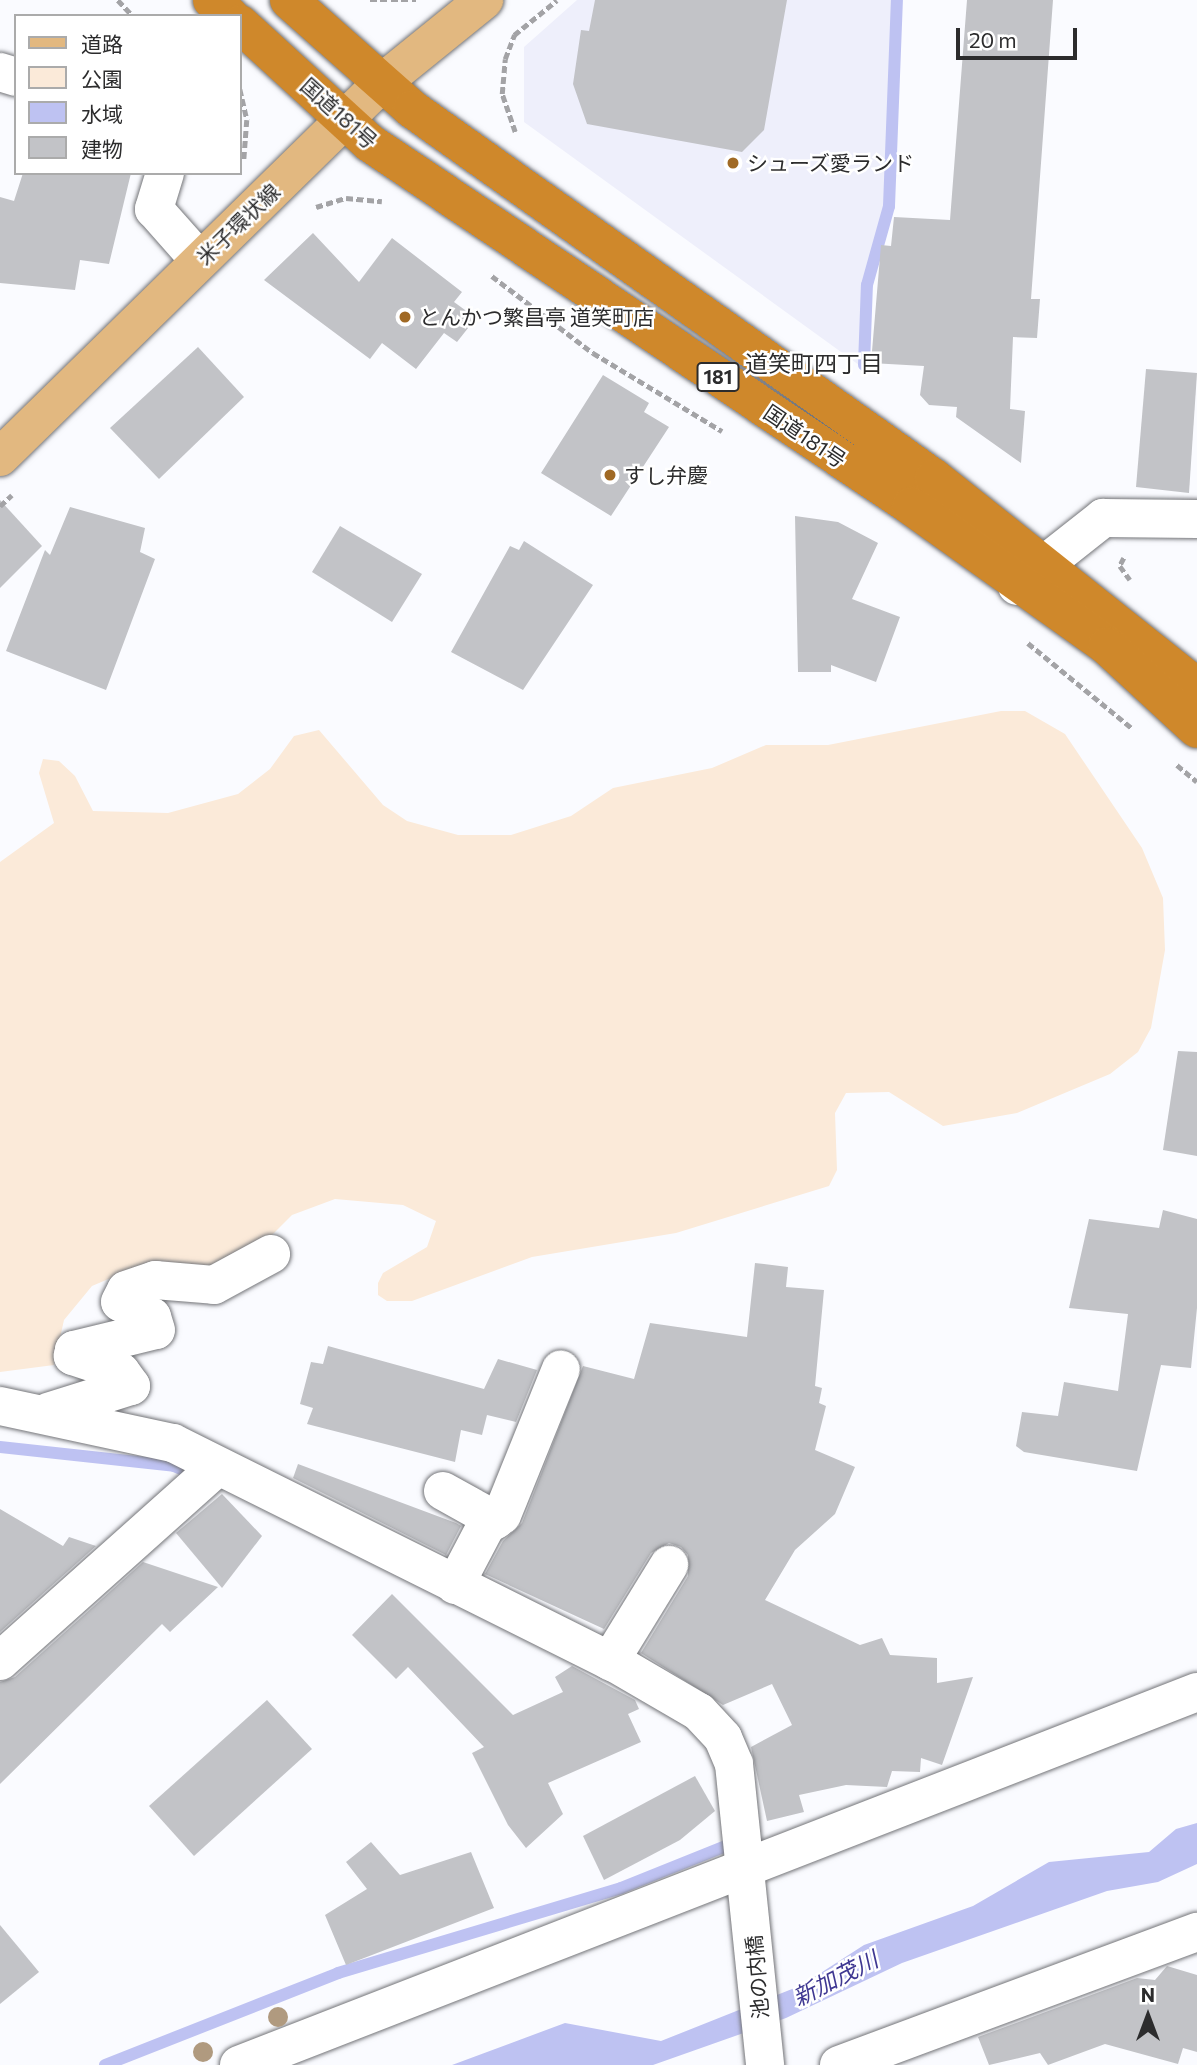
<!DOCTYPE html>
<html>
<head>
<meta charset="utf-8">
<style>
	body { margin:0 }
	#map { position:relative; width:1197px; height:2065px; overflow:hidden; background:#fafbff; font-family:Commissioner,"Noto Sans JP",sans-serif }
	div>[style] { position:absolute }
	.built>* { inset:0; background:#eeeffb }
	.green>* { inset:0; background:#fbead9 }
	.water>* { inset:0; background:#bec2f2 }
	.stream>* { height:12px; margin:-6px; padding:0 6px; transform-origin:6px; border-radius:6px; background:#bec2f2 }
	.building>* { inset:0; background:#c2c3c7 }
	.path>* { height:4.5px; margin-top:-2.25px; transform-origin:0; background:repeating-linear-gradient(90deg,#a3a3a6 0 7px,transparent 0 10.5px) }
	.roads { filter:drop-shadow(0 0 2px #747579) drop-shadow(0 0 2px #747579) }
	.minor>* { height:38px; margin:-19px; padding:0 19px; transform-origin:19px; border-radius:19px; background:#fff }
	.major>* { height:38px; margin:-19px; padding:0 19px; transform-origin:19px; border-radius:19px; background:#e2b880 }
	.highway>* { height:38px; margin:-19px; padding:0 19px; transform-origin:19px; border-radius:19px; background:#cf882b }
	.trees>* { width:20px; height:20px; margin:-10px; border-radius:50%; background:#b09a7f }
	.dots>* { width:19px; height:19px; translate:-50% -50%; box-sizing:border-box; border:4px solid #fff; border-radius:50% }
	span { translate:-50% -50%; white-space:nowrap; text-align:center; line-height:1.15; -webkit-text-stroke:5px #fff; paint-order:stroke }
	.shield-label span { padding:2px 5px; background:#fff; border:2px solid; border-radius:5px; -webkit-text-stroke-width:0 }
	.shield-label { font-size:19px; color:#2c2c2d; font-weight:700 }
	.street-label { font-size:21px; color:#2c2c2d }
	.poi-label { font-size:21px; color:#2c2c2d }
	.left { translate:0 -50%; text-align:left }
	.neighbourhood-label { font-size:23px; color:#2c2c2d }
	.water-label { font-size:23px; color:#3f3892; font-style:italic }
	.legend { position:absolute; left:14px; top:14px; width:228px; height:161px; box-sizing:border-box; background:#fff; border:2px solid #ababab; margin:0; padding:9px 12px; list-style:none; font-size:21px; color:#2c2c2d }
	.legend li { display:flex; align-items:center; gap:14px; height:35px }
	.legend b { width:35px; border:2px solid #ababab }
	.north { position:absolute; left:1113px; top:1981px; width:70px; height:70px; -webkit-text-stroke:5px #fff; paint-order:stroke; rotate:0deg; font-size:19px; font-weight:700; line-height:28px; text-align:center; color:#2c2c2d }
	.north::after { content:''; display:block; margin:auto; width:24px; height:32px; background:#2c2c2d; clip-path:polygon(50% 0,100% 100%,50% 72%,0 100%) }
	.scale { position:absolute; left:956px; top:28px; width:121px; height:32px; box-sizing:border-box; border:4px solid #2c2c2d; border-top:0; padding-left:9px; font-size:21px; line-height:24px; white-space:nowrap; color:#2c2c2d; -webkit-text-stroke:5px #fff; paint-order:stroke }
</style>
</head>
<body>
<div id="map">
	<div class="built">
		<i style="clip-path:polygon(577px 0,895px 0,886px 204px,862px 286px,865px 359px,859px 365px,524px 122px,524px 47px)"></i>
	</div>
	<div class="green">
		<i style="clip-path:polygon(1001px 711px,1025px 711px,1065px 734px,1142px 848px,1163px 898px,1165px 950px,1151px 1028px,1138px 1052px,1110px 1074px,1017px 1113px,943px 1126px,889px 1092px,846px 1093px,835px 1113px,837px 1170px,829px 1186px,676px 1233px,532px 1257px,412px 1301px,387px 1301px,378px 1295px,378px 1283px,383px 1273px,427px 1247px,436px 1221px,403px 1205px,335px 1199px,292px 1215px,265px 1242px,223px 1265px,132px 1269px,92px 1286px,64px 1320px,54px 1365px,0 1372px,0 862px,54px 823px,39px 773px,43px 759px,59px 761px,75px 776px,93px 811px,168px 813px,238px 794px,270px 769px,294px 736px,319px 730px,383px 805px,407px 821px,458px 835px,511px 835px,571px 816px,613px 788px,712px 768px,766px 745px,828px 745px)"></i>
	</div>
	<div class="water">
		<i style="clip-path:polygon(1197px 1823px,1197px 1864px,1158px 1882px,1107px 1891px,902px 1963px,786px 2018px,653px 2065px,452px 2065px,565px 2023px,661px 2041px,802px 1985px,864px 1945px,973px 1906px,1049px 1862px,1149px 1852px,1176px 1829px)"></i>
	</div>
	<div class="stream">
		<i style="left:864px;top:365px;width:80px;rotate:-87.9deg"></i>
		<i style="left:867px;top:285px;width:82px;rotate:-74.4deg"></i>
		<i style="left:889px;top:206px;width:206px;rotate:-87.8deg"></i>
		<i style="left:0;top:1447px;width:175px;rotate:6.2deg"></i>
		<i style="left:174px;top:1466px;width:21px;rotate:23deg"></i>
		<i style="left:105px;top:2065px;width:251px;rotate:-21.5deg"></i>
		<i style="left:338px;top:1973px;width:295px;rotate:-16.7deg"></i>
		<i style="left:621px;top:1888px;width:118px;rotate:-21.8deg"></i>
		<i style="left:731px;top:1844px;width:7px;rotate:-90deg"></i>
	</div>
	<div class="building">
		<i style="clip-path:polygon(595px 0,787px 0,764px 130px,742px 152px,587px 124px,573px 84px,581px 30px,589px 31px)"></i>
		<i style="clip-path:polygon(967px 0,1053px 0,1031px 299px,1040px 299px,1037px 338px,1013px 337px,1010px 409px,1025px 411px,1021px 463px,956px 417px,957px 407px,929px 405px,920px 395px,924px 366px,871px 363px,881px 245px,891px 246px,894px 217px,950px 220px)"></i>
		<i style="clip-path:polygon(23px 173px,131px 173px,109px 264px,80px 260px,75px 290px,0 283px,0 197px,14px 201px)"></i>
		<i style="clip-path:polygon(313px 233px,359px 282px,392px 238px,462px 292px,454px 302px,476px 318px,457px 342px,444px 333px,416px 369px,382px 343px,370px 359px,264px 280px)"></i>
		<i style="clip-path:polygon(198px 347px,244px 397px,159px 479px,110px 428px)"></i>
		<i style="clip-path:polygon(1146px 369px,1197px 373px,1189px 493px,1136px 487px)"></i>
		<i style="clip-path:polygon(603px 375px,649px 403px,644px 412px,669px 427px,611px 516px,541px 473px)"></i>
		<i style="clip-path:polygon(0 500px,42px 546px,0 588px)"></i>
		<i style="clip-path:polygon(70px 507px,145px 528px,140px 552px,155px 559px,106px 690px,6px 651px,45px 550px,50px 555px)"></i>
		<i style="clip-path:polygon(795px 516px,838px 522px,878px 543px,852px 599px,900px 617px,876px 682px,831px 665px,831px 672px,798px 672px)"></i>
		<i style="clip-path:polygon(340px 526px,422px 574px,392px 622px,312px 572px)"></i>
		<i style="clip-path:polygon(524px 541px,593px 585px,523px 690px,451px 652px,510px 546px,519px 550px)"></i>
		<i style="clip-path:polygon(1178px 1051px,1197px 1052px,1197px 1156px,1163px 1150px)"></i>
		<i style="clip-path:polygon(1163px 1210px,1197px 1219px,1197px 1308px,1191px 1368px,1161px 1365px,1137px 1471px,1024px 1452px,1016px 1446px,1022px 1412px,1058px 1416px,1064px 1382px,1118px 1391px,1128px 1314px,1069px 1308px,1089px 1219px,1159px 1228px)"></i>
		<i style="clip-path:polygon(755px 1263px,788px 1267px,786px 1287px,824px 1290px,815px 1386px,822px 1388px,819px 1403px,826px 1406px,815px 1450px,855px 1467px,835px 1514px,795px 1550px,765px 1600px,860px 1645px,882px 1638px,890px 1655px,937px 1658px,937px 1683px,973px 1677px,942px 1765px,921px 1758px,920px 1772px,892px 1771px,887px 1787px,846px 1785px,799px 1795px,804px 1812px,767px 1821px,751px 1747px,792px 1725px,772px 1684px,723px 1705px,641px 1653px,688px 1576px,688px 1555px,681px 1547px,669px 1543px,651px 1553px,604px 1629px,485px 1574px,503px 1541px,522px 1523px,583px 1366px,634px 1379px,650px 1323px,747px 1337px)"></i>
		<i style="clip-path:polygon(328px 1346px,484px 1389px,498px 1359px,537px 1370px,516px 1422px,487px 1415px,482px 1435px,461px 1430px,455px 1462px,307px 1424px,313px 1408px,300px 1404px,311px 1362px,323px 1364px)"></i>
		<i style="clip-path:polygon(298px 1464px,456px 1523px,461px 1526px,446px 1555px,293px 1478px)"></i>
		<i style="clip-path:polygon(222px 1494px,262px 1536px,222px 1588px,176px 1533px)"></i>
		<i style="clip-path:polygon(0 1509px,63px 1546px,69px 1537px,96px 1546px,0 1632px)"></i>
		<i style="clip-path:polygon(143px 1562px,218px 1587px,170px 1632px,162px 1624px,0 1784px,0 1682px,15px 1677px)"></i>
		<i style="clip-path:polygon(392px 1594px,513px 1715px,563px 1692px,555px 1677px,572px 1666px,635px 1700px,639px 1709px,628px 1714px,641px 1742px,548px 1783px,563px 1814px,526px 1848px,508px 1825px,472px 1753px,484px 1747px,408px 1667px,396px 1679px,352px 1635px)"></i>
		<i style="clip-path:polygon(267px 1700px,312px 1749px,194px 1856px,149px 1806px)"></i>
		<i style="clip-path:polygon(695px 1776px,715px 1811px,680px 1840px,604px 1880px,583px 1836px)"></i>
		<i style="clip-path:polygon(371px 1842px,400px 1875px,471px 1852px,494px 1908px,346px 1965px,325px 1915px,367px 1889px,346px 1862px)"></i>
		<i style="clip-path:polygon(0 1925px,39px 1972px,0 2004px)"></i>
		<i style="clip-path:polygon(1167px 1966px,1197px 1975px,1197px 2052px,1183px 2048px,1178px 2064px,1105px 2044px,1048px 2065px,1040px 2053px,989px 2065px,978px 2037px,1137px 1978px,1155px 1980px)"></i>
	</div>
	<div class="path">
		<i style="left:118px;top:0;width:22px;rotate:47deg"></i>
		<i style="left:370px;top:0;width:46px"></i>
		<i style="left:240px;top:89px;width:32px;rotate:77deg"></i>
		<i style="left:247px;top:120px;width:40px;rotate:94.3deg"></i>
		<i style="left:515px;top:132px;width:40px;rotate:-108.9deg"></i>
		<i style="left:502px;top:94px;width:35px;rotate:-85deg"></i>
		<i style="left:505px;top:59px;width:26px;rotate:-69deg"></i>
		<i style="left:514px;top:35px;width:55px;rotate:-39.1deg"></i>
		<i style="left:316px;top:207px;width:31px;rotate:-17deg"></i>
		<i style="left:346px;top:198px;width:36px;rotate:5deg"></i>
		<i style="left:492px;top:276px;width:127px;rotate:37.3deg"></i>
		<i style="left:593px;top:353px;width:151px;rotate:31.2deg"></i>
		<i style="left:0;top:506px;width:16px;rotate:-43deg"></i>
		<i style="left:1124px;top:558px;width:9px;rotate:117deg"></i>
		<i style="left:1120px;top:566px;width:17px;rotate:54deg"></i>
		<i style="left:1028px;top:643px;width:134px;rotate:39.3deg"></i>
		<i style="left:1177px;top:765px;width:26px;rotate:40deg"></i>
	</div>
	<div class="roads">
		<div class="minor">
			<i style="left:0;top:72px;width:17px;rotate:17deg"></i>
			<i style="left:165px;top:173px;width:38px;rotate:107deg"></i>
			<i style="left:154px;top:209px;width:69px;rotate:48.5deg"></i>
			<i style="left:1017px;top:586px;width:110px;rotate:-38.3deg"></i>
			<i style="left:1103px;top:518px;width:94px;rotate:0.6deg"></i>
			<i style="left:0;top:1406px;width:177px;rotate:12.1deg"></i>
			<i style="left:173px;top:1443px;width:494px;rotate:26.5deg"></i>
			<i style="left:615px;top:1663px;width:97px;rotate:30.3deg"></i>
			<i style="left:699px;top:1712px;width:35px;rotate:47deg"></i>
			<i style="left:723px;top:1738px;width:28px;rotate:67deg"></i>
			<i style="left:734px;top:1764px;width:303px;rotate:84.1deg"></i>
			<i style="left:48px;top:1412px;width:87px;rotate:-17.4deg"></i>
			<i style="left:131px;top:1386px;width:17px;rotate:-126deg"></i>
			<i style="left:121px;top:1372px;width:51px;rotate:-161.6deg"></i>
			<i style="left:73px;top:1356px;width:6px;rotate:-81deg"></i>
			<i style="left:74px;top:1350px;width:84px;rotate:-13.7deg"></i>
			<i style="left:156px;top:1330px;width:14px;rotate:-107deg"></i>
			<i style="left:152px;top:1317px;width:35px;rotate:-155deg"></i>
			<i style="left:120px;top:1302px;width:13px;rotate:-63deg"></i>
			<i style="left:126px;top:1290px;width:31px;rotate:-19deg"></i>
			<i style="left:155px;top:1280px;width:59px;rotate:4.8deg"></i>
			<i style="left:214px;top:1285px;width:65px;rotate:-28.5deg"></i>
			<i style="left:443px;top:1491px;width:60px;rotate:29.1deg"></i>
			<i style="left:455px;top:1585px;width:67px;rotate:-62.3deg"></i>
			<i style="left:486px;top:1526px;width:19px;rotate:-35deg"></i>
			<i style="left:502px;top:1515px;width:157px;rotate:-68deg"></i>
			<i style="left:0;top:1661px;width:292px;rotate:-41.8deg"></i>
			<i style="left:610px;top:1661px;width:113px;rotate:-58.4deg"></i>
			<i style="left:239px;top:2065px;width:1028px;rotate:-21.27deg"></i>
			<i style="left:839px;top:2065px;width:382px;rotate:-20.4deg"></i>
		</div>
		<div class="major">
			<i style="left:0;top:457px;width:537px;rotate:-44.4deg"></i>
			<i style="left:384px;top:81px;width:129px;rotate:-39deg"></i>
		</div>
		<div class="highway">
			<i style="left:212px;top:0;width:24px;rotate:42deg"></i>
			<i style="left:289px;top:0;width:164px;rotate:41.5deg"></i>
			<i style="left:412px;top:109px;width:639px;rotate:35.26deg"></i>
			<i style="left:934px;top:478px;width:336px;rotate:38.5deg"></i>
			<i style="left:240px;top:24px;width:176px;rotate:42.5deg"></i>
			<i style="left:370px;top:143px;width:651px;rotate:33.86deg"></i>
			<i style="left:911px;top:506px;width:241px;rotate:35.5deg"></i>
			<i style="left:1107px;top:646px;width:122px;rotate:42.7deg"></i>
		</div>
	</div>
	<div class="trees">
		<i style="left:278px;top:2017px"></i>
		<i style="left:203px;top:2052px"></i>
	</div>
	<div class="dots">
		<i style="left:733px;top:163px;background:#a06924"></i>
		<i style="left:405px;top:317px;background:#a06924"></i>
		<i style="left:610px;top:475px;background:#a06924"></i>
	</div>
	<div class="shield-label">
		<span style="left:718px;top:377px">181</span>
	</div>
	<div class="street-label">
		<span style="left:339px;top:113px;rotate:42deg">国道181号</span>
		<span style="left:238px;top:224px;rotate:-44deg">米子環状線</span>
		<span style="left:805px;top:436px;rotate:34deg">国道181号</span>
		<span style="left:757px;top:1977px;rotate:-95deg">池の内橋</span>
	</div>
	<div class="poi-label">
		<span class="left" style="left:747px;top:163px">シューズ愛ランド</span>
		<span class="left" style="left:419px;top:317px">とんかつ繁昌亭 道笑町店</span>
		<span class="left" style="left:624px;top:475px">すし弁慶</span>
	</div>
	<div class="neighbourhood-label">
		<span style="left:814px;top:363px">道笑町四丁目</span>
	</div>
	<div class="water-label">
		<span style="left:835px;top:1978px;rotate:-27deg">新加茂川</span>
	</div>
	<ul class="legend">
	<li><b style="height:9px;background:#e2b880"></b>道路</li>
	<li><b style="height:19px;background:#fbead9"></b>公園</li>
	<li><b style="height:19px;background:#bec2f2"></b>水域</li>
	<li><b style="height:19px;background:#c2c3c7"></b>建物</li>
	</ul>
	<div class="north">N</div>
	<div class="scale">20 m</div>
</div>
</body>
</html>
